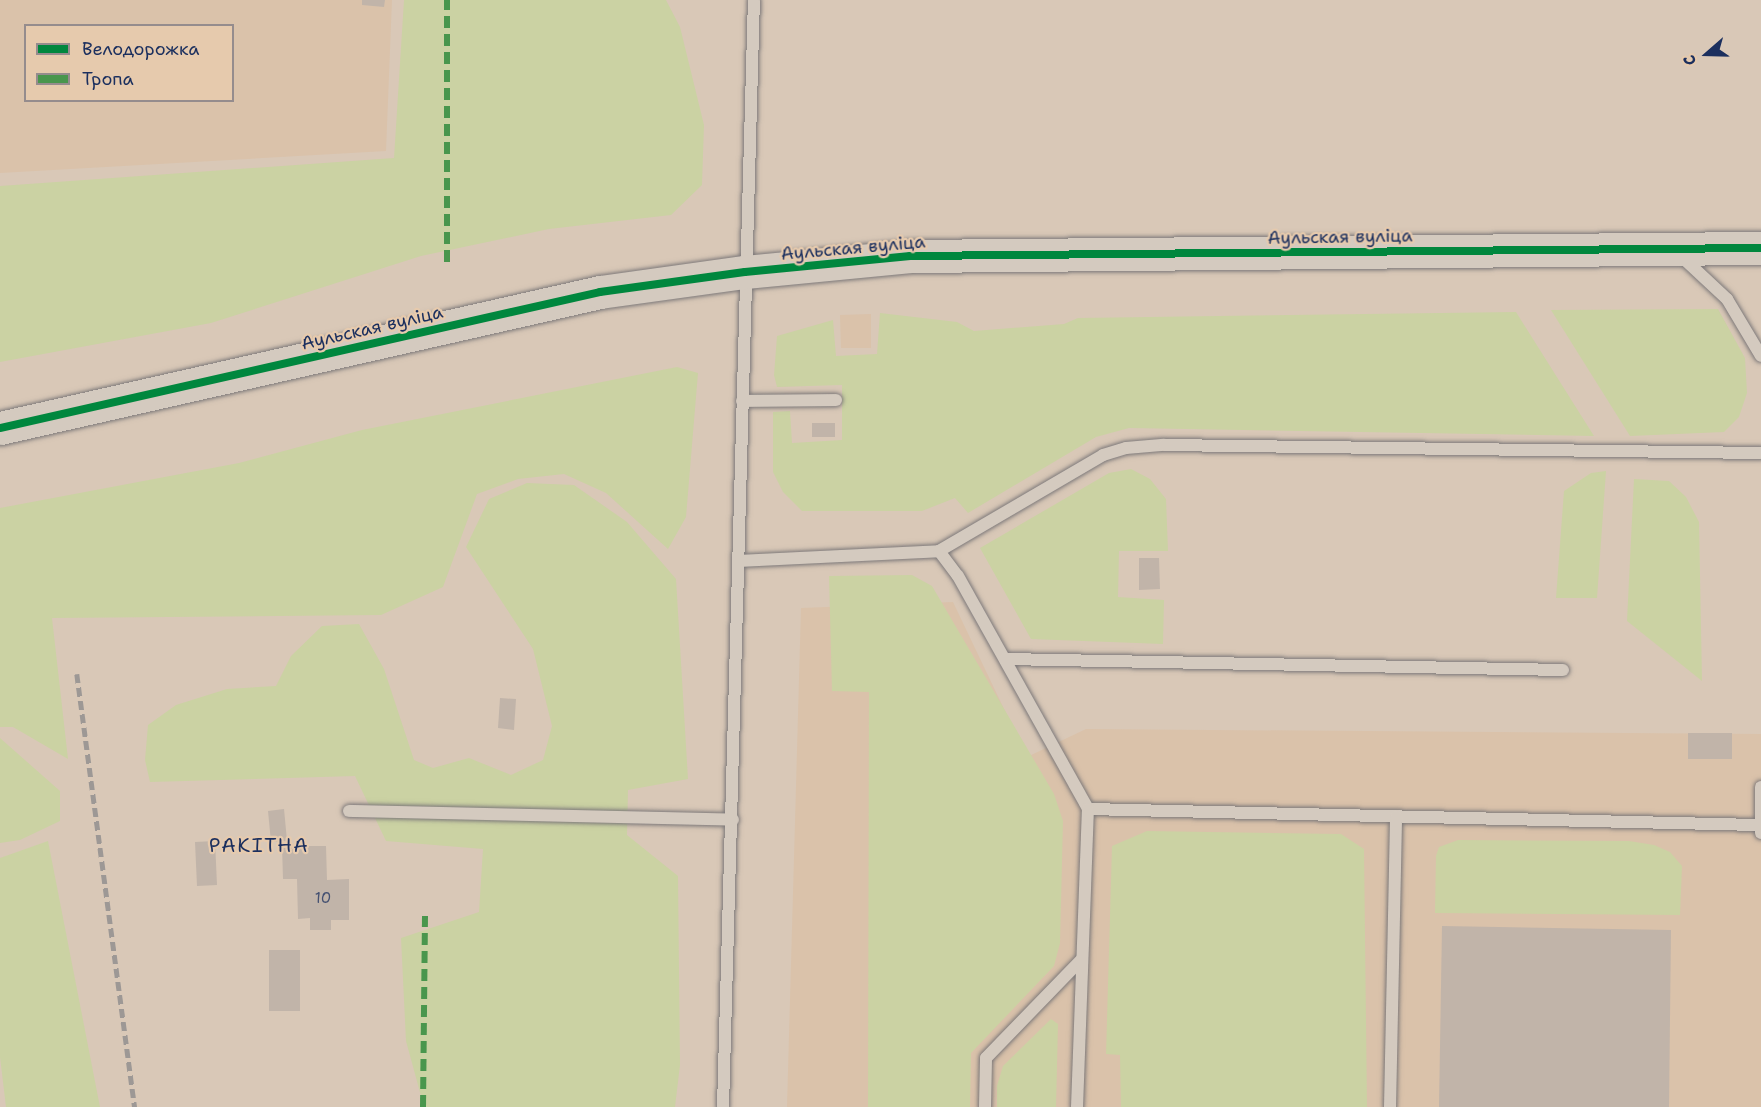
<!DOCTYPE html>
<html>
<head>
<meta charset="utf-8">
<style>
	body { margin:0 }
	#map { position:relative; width:1761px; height:1107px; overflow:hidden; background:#d9c8b7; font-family:"Shantell Sans",sans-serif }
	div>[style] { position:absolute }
	.built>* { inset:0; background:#dac2aa }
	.green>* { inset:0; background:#cbd2a3 }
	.building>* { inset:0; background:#c1b4a9 }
	.roads { filter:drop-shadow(0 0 2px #7d797a) drop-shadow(0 0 2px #7d797a) }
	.lane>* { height:12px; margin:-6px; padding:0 6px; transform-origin:6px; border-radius:6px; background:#d4cabf }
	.secondary>* { height:33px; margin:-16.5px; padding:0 16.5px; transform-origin:16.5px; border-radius:16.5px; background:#d4cabf }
	.rail>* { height:4.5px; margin-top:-2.25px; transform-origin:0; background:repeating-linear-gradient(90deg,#9d9895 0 9px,transparent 0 13.5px) }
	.quiet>* { height:6px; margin-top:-3px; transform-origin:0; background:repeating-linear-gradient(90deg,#49964d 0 12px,transparent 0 18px) }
	.cycleway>* { height:8px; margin:-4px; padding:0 4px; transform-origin:4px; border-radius:4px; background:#00873e }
	span { translate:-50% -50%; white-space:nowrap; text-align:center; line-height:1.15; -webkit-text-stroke:4.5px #e6caad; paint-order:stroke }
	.number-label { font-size:15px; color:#445071 }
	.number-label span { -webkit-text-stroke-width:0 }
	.street-label { font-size:18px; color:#1b2f5e }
	.neighbourhood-label { font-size:20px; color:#1b2f5e; letter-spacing:1.5px }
	.legend { position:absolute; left:24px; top:24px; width:210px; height:78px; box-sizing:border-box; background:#e6caad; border:2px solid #958c8d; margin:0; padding:8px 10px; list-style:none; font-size:18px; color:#1b2f5e }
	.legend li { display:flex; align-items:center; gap:12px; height:30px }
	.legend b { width:30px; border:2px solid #958c8d }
	.north { position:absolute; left:1677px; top:24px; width:60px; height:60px; -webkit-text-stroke:4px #e6caad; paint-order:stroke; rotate:250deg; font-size:16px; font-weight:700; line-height:24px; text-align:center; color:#1b2f5e }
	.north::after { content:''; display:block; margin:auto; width:21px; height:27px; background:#1b2f5e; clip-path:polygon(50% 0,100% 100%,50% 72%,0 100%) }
</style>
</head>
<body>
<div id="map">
	<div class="built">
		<i style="clip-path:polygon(evenodd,0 0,392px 0,386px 151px,0 173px,0 0,26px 26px,232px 26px,232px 100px,26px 100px,26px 26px)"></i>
		<i style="clip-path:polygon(871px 314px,871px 348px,841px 348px,840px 315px)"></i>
		<i style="clip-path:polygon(953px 602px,1027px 757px,1086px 729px,1761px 734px,1761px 1107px,787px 1107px,801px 608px)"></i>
	</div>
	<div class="green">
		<i style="clip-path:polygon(404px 0,666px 0,680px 27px,704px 125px,702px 185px,671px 215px,549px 229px,421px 256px,211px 323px,0 362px,0 186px,394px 158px)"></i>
		<i style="clip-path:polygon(1718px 309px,1745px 358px,1747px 393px,1739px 417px,1724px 432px,1630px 436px,1551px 310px)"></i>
		<i style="clip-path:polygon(1516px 312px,1594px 436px,1129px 428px,1096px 437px,968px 513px,955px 498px,922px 511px,802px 511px,783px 492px,773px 472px,773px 412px,790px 411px,792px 443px,842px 440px,842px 385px,777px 387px,774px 375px,777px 336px,833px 320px,836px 356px,877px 354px,880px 313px,957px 322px,974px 331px,1064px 324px,1078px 318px)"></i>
		<i style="clip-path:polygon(677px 367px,698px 373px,686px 517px,668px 549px,606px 493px,564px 474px,518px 479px,477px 494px,443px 587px,381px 615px,52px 618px,68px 759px,13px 727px,0 727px,0 508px,239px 463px,362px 430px)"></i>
		<i style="clip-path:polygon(1131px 469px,1150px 479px,1166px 499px,1168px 551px,1119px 551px,1118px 597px,1164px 600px,1163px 644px,1031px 639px,980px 548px,1109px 473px)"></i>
		<i style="clip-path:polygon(1606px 471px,1597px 598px,1556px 598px,1564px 491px,1591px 473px)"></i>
		<i style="clip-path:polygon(1634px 479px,1669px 481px,1686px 497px,1699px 522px,1702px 681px,1627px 621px)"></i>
		<i style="clip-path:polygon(527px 483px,574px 485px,627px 522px,676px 579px,688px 779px,628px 790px,627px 835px,678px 876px,680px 1065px,675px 1107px,424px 1107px,406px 1041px,401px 938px,479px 912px,483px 849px,386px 841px,355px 776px,150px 782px,145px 760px,148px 725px,176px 705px,227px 689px,276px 686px,291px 656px,322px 626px,359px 624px,384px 669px,414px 760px,433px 768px,469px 758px,511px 775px,543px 760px,552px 726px,533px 649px,466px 547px,489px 499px)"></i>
		<i style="clip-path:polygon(912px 575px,932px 586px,1054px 794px,1063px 821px,1060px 943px,1054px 966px,971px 1053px,970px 1107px,868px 1107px,869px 692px,832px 691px,829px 576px)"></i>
		<i style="clip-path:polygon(0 738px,60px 791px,60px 821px,20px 840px,0 843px)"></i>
		<i style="clip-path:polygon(1147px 831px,1341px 834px,1364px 849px,1367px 1107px,1121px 1107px,1120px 1055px,1106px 1054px,1112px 846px)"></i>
		<i style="clip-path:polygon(1458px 840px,1629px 841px,1654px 845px,1670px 852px,1682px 866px,1680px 915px,1435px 913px,1436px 856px,1439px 847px)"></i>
		<i style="clip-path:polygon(48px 841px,100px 1107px,6px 1107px,0 1057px,0 858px)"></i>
		<i style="clip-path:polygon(1051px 1019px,1058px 1024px,1056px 1107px,997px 1107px,997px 1086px,1003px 1066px)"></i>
	</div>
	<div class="building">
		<i style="clip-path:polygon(362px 0,385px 0,384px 7px,362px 5px)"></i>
		<i style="clip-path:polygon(812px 423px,835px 423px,835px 437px,812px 437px)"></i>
		<i style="clip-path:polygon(1139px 558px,1159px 558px,1160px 589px,1139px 590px)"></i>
		<i style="clip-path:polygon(500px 698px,516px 699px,514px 730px,498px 728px)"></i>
		<i style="clip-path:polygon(1688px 733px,1732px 733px,1732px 759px,1688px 759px)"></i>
		<i style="clip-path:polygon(284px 809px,287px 841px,271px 842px,268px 811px)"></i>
		<i style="clip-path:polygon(215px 841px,217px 885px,197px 886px,195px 842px)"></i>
		<i style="clip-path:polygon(282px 846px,326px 846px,327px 880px,349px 879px,349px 920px,331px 920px,331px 930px,310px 930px,310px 918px,298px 919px,297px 879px,283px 879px)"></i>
		<i style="clip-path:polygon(1442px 926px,1671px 930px,1669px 1107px,1439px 1107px)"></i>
		<i style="clip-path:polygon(269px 950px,300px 950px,300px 1011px,269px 1011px)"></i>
	</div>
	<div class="roads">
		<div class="lane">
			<i style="left:1682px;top:257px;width:62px;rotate:43deg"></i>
			<i style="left:1727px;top:299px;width:66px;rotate:59.2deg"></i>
			<i style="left:742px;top:401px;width:94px;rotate:-0.6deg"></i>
			<i style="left:939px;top:551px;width:190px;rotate:-30.3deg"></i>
			<i style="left:1103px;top:455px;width:24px;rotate:-17deg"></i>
			<i style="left:1126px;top:448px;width:38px;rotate:-5deg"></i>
			<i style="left:1164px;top:445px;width:597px;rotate:0.77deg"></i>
			<i style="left:738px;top:561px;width:201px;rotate:-2.8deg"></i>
			<i style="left:939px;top:551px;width:31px;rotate:53deg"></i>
			<i style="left:958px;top:576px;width:267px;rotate:60.8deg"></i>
			<i style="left:1088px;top:809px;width:671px;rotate:1.37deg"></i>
			<i style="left:1005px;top:659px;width:558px;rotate:1.13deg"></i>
			<i style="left:1761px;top:787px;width:46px;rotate:90deg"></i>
			<i style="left:349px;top:811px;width:384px;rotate:1.3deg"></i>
			<i style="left:723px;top:1107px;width:1107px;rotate:-88.4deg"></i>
			<i style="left:985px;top:1107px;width:49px;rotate:-88.8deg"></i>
			<i style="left:986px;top:1058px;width:138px;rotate:-45.9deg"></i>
			<i style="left:1077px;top:1107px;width:298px;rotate:-87.9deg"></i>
			<i style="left:1390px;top:1107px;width:291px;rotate:-88.8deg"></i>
		</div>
		<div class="secondary">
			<i style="left:0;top:428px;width:615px;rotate:-12.77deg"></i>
			<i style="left:600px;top:292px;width:146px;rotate:-7.9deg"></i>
			<i style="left:745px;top:272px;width:166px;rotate:-5.5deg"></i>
			<i style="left:910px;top:256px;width:851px;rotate:-0.54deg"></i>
		</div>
	</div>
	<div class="rail">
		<i style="left:77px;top:674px;width:437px;rotate:82.4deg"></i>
	</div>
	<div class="quiet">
		<i style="left:447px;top:262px;width:262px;rotate:-90deg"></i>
		<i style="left:423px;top:1107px;width:191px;rotate:-89.4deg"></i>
	</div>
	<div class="cycleway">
		<i style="left:0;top:428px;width:615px;rotate:-12.77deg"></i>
		<i style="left:600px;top:292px;width:146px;rotate:-7.9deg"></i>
		<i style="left:745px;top:272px;width:166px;rotate:-5.5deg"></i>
		<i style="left:910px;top:256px;width:851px;rotate:-0.54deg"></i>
	</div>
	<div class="number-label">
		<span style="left:323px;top:899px">10</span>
	</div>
	<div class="street-label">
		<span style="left:1340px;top:237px;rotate:-1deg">Аульская вуліца</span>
		<span style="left:853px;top:248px;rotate:-5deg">Аульская вуліца</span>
		<span style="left:372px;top:328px;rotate:-13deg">Аульская вуліца</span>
	</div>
	<div class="neighbourhood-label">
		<span style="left:259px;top:845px">РАКІТНА</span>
	</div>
	<ul class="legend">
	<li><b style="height:8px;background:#00873e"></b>Велодорожка</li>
	<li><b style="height:8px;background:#49964d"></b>Тропа</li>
	</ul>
	<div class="north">С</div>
</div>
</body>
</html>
